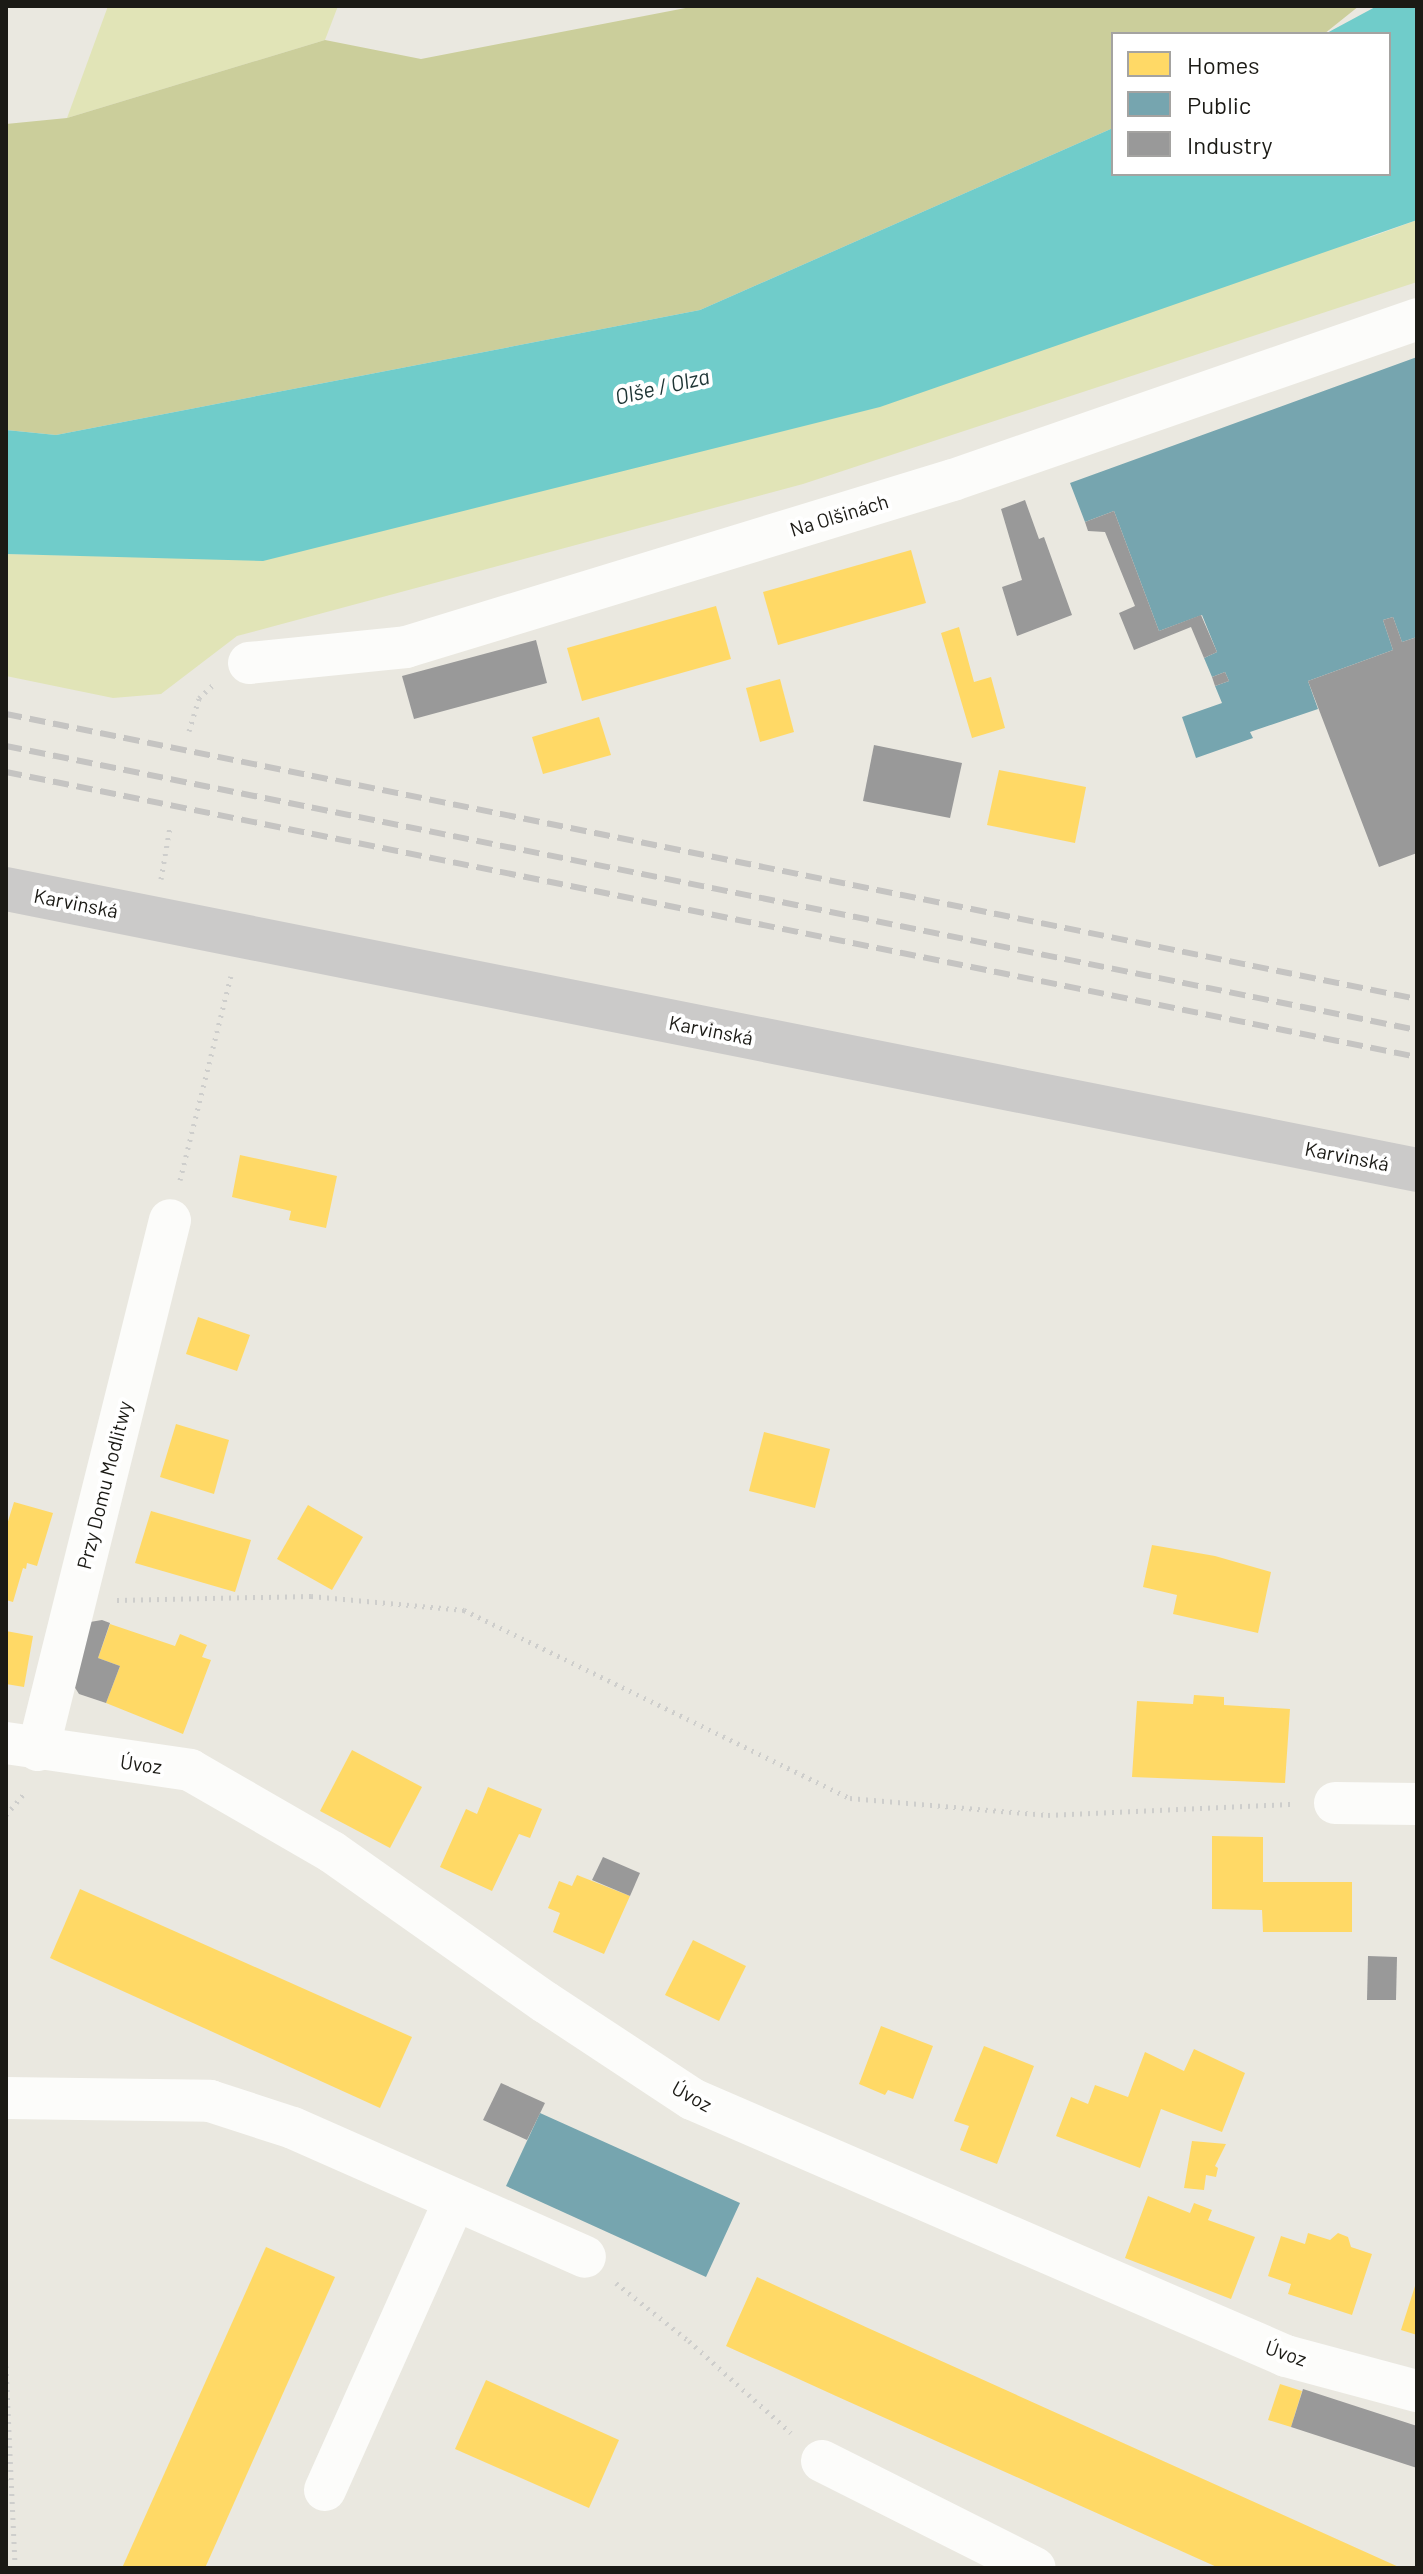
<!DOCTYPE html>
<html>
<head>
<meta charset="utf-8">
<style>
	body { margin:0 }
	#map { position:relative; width:1423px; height:2574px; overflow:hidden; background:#eae8e0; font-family:Barlow,sans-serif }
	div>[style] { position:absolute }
	.green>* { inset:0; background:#e1e4b7 }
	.forest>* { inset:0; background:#cbce9b }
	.water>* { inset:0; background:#70ccca }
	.homes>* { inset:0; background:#ffd966 }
	.public>* { inset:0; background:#76a5af }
	.industry>* { inset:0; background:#999 }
	.path>* { height:5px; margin-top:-2.5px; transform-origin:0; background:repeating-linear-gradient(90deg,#cececc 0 2px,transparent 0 8px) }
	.minor>* { height:42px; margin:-21px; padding:0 21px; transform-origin:21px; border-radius:21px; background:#fcfcfa }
	.major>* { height:44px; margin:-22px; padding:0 22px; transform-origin:22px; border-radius:22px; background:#cbcac9 }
	.rail>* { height:6px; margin-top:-3px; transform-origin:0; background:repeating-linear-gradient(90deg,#c5c4c2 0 16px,transparent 0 24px) }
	span { translate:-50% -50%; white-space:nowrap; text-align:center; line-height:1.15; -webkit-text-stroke:8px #fff; paint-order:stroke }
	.street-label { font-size:20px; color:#1b1a15 }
	.water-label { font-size:22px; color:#1e3434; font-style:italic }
	.frame { position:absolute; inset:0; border:8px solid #1b1a15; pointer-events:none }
	.legend { position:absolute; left:1111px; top:32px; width:280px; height:144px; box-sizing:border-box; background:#fff; border:2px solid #a4a3a1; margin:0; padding:10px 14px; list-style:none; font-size:24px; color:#1b1a15 }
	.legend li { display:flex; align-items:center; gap:16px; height:40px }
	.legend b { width:40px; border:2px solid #a4a3a1 }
</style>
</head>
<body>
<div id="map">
	<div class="green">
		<i style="clip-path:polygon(108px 6px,338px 6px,325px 40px,67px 118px)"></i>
		<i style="clip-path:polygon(1417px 220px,1417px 282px,803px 484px,237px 636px,161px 694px,113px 698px,6px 676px,6px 554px,263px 560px,1371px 237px)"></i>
	</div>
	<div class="forest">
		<i style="clip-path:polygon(696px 6px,1359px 6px,1324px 34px,1113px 34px,1113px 128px,700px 310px,56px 435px,6px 430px,6px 124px,67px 118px,325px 40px,421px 59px)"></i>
	</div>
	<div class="water">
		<i style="clip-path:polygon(1377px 6px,1417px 6px,1417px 220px,880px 407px,263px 561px,6px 554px,6px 430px,56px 435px,700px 310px,1113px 128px,1113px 174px,1389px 174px,1389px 34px,1325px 34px)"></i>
	</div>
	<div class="homes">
		<i style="clip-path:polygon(911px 550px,926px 603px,778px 645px,763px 592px)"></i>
		<i style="clip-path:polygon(716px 606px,731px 659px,582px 701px,567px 648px)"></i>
		<i style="clip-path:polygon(959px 627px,974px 682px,991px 677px,1005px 728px,972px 738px,941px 633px)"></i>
		<i style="clip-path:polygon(780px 679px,794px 732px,760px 742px,746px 688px)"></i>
		<i style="clip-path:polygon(599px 717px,611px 755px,543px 774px,532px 737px)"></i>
		<i style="clip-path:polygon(999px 770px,1086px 787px,1075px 843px,987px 825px)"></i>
		<i style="clip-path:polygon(240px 1155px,337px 1176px,326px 1228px,289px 1220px,291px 1211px,232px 1197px)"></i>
		<i style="clip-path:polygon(198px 1317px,250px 1335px,237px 1371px,186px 1354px)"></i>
		<i style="clip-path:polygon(176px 1424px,229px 1440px,214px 1494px,160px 1477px)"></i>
		<i style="clip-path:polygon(764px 1432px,830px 1449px,815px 1508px,749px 1491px)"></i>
		<i style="clip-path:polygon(14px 1502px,53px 1513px,37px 1566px,27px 1563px,26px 1569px,23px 1568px,13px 1602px,6px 1600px,6px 1528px)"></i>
		<i style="clip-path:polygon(308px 1505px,363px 1537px,332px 1590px,277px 1559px)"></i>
		<i style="clip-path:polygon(151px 1511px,251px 1540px,235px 1592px,135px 1563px)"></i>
		<i style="clip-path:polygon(1152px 1545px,1215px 1556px,1271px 1572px,1258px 1633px,1173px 1614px,1177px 1595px,1143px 1587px)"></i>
		<i style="clip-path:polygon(110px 1624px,175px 1646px,180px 1634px,207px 1645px,202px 1657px,211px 1660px,183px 1734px,106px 1703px,120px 1666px,98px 1658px)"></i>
		<i style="clip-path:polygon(6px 1631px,33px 1636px,24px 1687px,6px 1684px)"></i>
		<i style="clip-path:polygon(1194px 1695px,1224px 1697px,1224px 1705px,1290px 1709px,1285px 1783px,1132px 1777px,1137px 1701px,1193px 1704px)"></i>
		<i style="clip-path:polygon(352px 1750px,422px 1787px,390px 1848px,320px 1811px)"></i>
		<i style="clip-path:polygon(488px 1787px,542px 1809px,530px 1838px,519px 1834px,492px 1891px,440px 1867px,466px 1809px,477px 1814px)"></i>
		<i style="clip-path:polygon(1212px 1836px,1263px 1837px,1263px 1882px,1352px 1882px,1352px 1932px,1263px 1932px,1262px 1910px,1212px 1909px)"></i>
		<i style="clip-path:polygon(577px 1875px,630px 1896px,604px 1954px,553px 1932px,560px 1913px,548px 1908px,559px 1881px,572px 1886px)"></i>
		<i style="clip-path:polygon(80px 1889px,412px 2037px,380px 2108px,50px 1958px)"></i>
		<i style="clip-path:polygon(693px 1940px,746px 1966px,719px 2021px,665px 1995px)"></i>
		<i style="clip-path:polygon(881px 2026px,933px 2046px,913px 2099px,888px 2090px,885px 2095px,859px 2084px)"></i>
		<i style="clip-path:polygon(984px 2046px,1034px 2066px,997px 2164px,960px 2150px,969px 2126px,954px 2121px)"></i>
		<i style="clip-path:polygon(1194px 2049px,1245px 2073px,1222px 2132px,1161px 2109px,1140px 2168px,1056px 2136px,1071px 2097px,1088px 2104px,1095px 2085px,1128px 2097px,1145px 2052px,1184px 2071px)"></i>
		<i style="clip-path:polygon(1192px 2141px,1226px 2144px,1215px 2166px,1218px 2168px,1216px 2177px,1206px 2175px,1204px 2190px,1184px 2188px)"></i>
		<i style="clip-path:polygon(1148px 2196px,1190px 2213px,1194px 2203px,1212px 2210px,1208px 2220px,1255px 2237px,1231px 2299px,1125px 2258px)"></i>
		<i style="clip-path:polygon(1308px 2233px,1330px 2240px,1338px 2233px,1348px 2237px,1351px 2247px,1372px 2254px,1352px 2315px,1288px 2294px,1291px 2284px,1268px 2276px,1281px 2236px,1305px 2244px)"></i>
		<i style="clip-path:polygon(266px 2247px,335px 2277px,205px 2568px,122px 2568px)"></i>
		<i style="clip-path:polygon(757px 2277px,868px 2328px,1401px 2568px,1219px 2568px,836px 2396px,726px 2346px)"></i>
		<i style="clip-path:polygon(1416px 2283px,1417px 2283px,1417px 2335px,1401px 2330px)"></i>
		<i style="clip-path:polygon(486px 2380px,619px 2440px,589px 2508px,455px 2449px)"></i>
		<i style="clip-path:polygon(1280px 2384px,1302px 2391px,1291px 2427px,1268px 2420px)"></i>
	</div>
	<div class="public">
		<i style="clip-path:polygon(1417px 357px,1417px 637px,1402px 642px,1393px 617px,1383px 620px,1393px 650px,1308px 681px,1318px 709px,1250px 732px,1253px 738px,1196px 758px,1182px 717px,1222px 703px,1215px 686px,1229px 681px,1225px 672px,1212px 677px,1204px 658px,1217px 652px,1202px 615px,1159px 631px,1114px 511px,1085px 522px,1070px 483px)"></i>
		<i style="clip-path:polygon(540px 2113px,740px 2203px,706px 2277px,506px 2186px)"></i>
	</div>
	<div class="industry">
		<i style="clip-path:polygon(1025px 500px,1039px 539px,1044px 537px,1072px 615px,1017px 636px,1002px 587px,1022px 580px,1001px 509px)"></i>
		<i style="clip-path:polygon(1114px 511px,1159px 631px,1201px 615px,1217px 652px,1204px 658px,1191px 627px,1134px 650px,1119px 613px,1135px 606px,1105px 532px,1088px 531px,1085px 522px)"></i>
		<i style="clip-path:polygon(1393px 617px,1402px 642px,1417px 637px,1417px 853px,1379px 867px,1308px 681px,1393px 650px,1383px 620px)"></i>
		<i style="clip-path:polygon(536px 640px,547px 683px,414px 719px,402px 676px)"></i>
		<i style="clip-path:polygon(1225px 672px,1229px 681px,1215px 686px,1212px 677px)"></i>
		<i style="clip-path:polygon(874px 745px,962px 763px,950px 818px,863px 801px)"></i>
		<i style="clip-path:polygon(102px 1620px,110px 1623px,98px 1658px,120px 1666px,106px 1703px,79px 1694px,72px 1683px,90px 1622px)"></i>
		<i style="clip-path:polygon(603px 1857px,640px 1873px,630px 1896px,592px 1880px)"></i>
		<i style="clip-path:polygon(1368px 1956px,1397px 1957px,1396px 2000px,1367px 2000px)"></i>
		<i style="clip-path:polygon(501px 2083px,545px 2103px,527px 2140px,483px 2120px)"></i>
		<i style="clip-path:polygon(1303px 2389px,1417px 2426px,1417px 2468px,1291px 2427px)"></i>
	</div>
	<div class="path">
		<i style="left:189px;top:731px;width:34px;rotate:-73deg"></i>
		<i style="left:199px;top:698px;width:21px;rotate:-43deg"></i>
		<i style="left:161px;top:879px;width:53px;rotate:-80.2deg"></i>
		<i style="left:180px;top:1180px;width:210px;rotate:-76deg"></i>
		<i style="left:117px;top:1600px;width:194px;rotate:-1.2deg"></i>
		<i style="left:311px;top:1596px;width:154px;rotate:5.2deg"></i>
		<i style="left:464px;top:1610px;width:429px;rotate:26deg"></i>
		<i style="left:850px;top:1798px;width:199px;rotate:4.9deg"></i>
		<i style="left:1048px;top:1815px;width:246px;rotate:-2.6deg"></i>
		<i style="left:6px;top:1815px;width:31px;rotate:-50deg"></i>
		<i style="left:616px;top:2283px;width:93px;rotate:38.5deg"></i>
		<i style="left:689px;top:2341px;width:137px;rotate:42deg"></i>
		<i style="left:6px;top:2366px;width:202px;rotate:87.4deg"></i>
	</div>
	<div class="minor">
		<i style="left:249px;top:663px;width:158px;rotate:-5.8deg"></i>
		<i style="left:406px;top:647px;width:572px;rotate:-16.98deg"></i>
		<i style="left:953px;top:480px;width:491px;rotate:-19.1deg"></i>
		<i style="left:6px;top:1743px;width:186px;rotate:8.3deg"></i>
		<i style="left:190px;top:1770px;width:164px;rotate:30deg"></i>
		<i style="left:332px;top:1852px;width:261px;rotate:35.2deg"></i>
		<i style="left:545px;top:2002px;width:176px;rotate:33.4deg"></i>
		<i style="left:692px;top:2099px;width:647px;rotate:23.4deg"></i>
		<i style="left:1286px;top:2356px;width:136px;rotate:15deg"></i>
		<i style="left:38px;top:1750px;width:546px;rotate:-76.01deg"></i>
		<i style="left:1335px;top:1803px;width:82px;rotate:0.7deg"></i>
		<i style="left:6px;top:2098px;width:204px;rotate:0.8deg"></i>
		<i style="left:210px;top:2101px;width:87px;rotate:18deg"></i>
		<i style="left:293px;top:2128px;width:319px;rotate:23.8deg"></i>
		<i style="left:822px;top:2461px;width:238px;rotate:26.7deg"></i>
		<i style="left:325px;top:2490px;width:318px;rotate:-65.9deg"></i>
	</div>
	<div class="major">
		<i style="left:6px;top:889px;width:1439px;rotate:11.26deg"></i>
	</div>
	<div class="rail">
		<i style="left:6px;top:714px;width:1439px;rotate:11.42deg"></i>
		<i style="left:6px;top:746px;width:1439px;rotate:11.38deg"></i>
		<i style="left:6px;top:772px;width:1439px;rotate:11.42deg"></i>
	</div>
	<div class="street-label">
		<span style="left:839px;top:515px;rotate:-17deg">Na Olšinách</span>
		<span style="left:76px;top:903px;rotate:11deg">Karvinská</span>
		<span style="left:711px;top:1030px;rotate:11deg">Karvinská</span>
		<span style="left:1347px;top:1156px;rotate:11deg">Karvinská</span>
		<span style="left:104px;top:1485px;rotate:-76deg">Przy Domu Modlitwy</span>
		<span style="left:141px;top:1764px;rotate:8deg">Úvoz</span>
		<span style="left:692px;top:2096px;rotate:29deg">Úvoz</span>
		<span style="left:1286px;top:2353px;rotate:19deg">Úvoz</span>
	</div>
	<div class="water-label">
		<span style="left:662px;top:386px;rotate:-13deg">Olše / Olza</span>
	</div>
	<div class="frame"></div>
	<ul class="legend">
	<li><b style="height:22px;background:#ffd966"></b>Homes</li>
	<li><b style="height:22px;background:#76a5af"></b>Public</li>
	<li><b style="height:22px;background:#999"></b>Industry</li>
	</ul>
</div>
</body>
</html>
